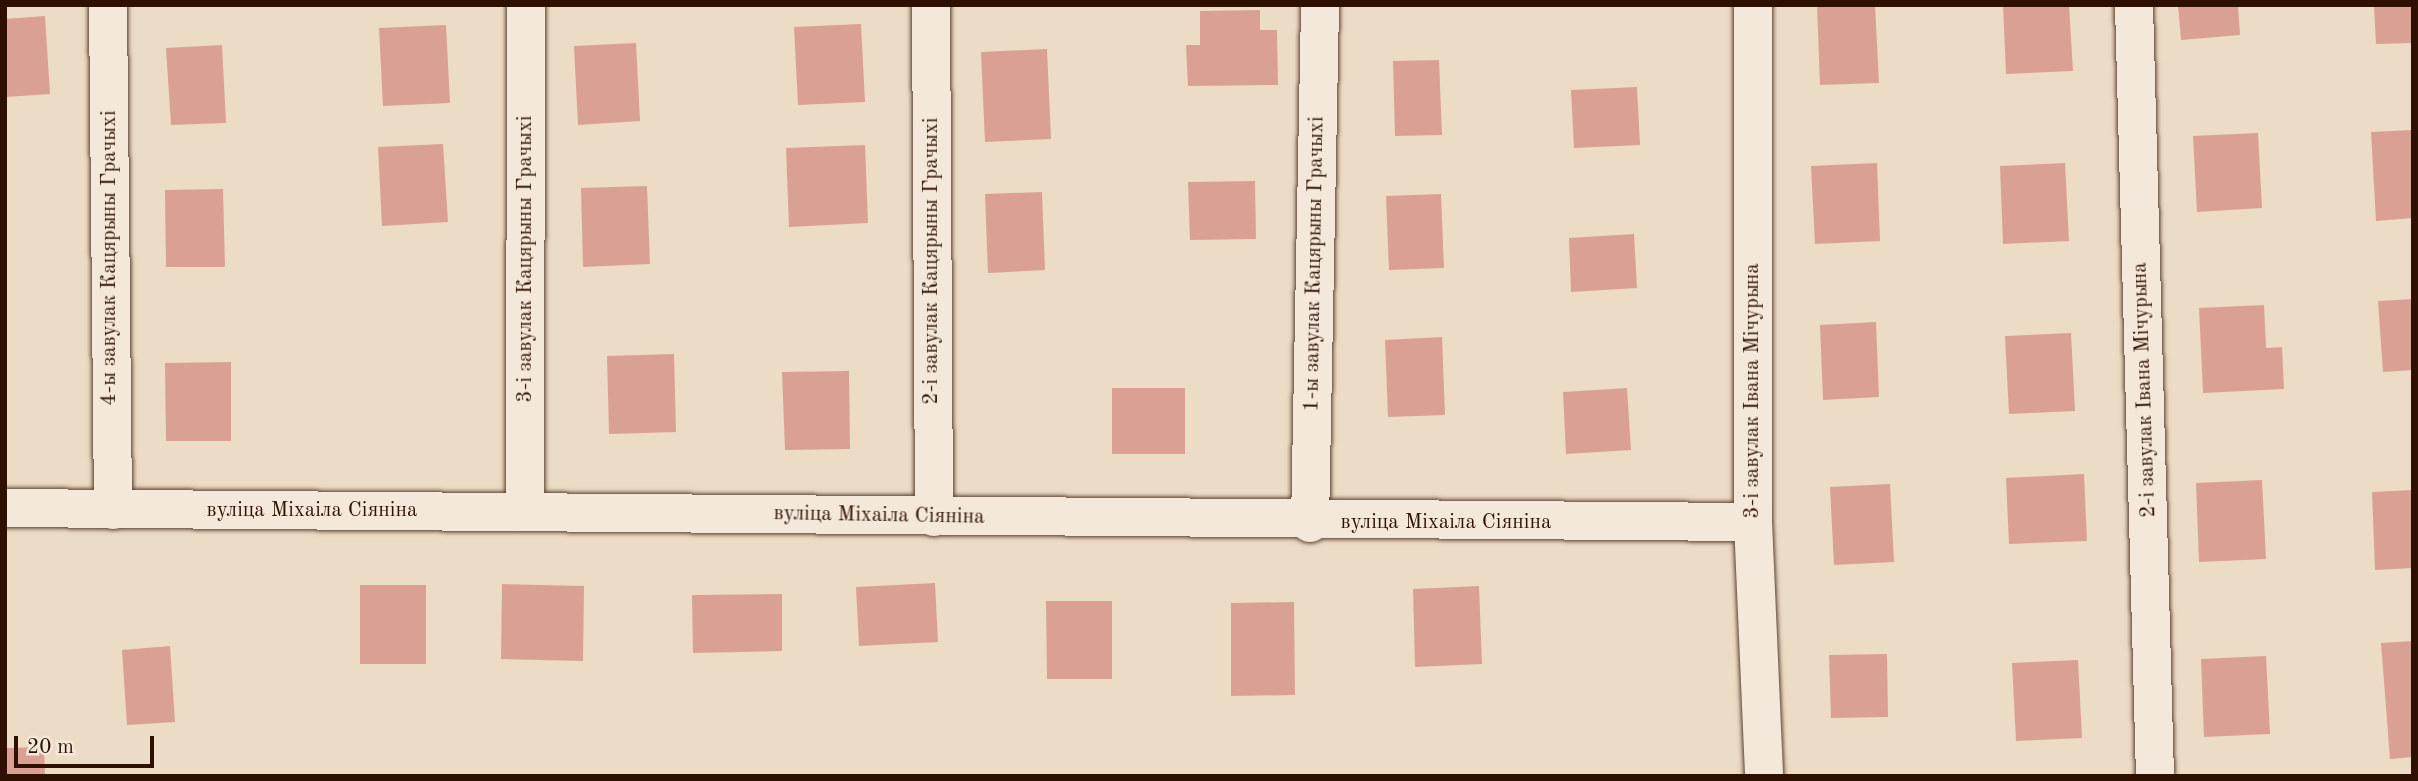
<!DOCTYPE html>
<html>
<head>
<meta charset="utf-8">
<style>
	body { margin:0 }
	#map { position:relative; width:2418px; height:781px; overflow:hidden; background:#ecdcc5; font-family:"Old Standard TT",serif }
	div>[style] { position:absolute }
	.building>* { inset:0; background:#dba094 }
	.roads { filter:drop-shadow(0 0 2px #5d4331) drop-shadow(0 0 2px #5d4331) }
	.minor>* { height:38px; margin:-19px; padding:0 19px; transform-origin:19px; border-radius:19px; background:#f3e8d9 }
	span { translate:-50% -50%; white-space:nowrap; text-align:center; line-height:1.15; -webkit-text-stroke:5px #f3e8d9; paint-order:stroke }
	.street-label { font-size:21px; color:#2d1000 }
	.frame { position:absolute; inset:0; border:7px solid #2d1000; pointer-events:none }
	.scale { position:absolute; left:14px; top:736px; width:140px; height:32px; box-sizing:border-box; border:4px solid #2d1000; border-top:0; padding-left:9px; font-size:21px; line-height:24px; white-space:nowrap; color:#2d1000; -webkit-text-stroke:5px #f3e8d9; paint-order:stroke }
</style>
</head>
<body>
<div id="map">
	<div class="building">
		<i style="clip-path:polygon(1817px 5px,1875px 5px,1879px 83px,1820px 85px)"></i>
		<i style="clip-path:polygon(2003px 5px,2069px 5px,2073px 71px,2006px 74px)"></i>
		<i style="clip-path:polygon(2178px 5px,2238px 5px,2240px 35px,2181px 40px)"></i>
		<i style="clip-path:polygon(2374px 5px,2413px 5px,2413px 43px,2376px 44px)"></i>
		<i style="clip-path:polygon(1260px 10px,1260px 30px,1277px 30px,1278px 85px,1188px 86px,1186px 45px,1200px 45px,1200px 11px)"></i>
		<i style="clip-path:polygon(45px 16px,50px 94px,5px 97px,5px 19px)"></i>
		<i style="clip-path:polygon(861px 24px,865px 102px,798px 105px,794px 27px)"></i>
		<i style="clip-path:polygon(446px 25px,450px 103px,383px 106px,379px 28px)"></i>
		<i style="clip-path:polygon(636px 43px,640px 121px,578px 125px,574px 46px)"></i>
		<i style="clip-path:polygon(222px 45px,226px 123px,171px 125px,166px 48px)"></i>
		<i style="clip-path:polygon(1047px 49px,1051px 139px,985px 142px,981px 52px)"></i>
		<i style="clip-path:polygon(1439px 60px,1442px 135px,1395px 136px,1393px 61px)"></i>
		<i style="clip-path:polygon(1637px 87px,1640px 145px,1574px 148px,1571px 90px)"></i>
		<i style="clip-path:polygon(2413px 130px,2413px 218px,2376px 221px,2371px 132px)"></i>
		<i style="clip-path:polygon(2258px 133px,2262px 208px,2197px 212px,2193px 136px)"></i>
		<i style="clip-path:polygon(443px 144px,448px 222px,382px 226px,378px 147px)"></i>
		<i style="clip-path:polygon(865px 145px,868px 223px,789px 227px,786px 148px)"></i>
		<i style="clip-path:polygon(1877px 163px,1880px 241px,1815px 244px,1811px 166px)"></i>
		<i style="clip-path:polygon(2065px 163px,2069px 241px,2003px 244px,2000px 166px)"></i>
		<i style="clip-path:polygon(1255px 181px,1256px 239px,1190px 240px,1188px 182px)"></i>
		<i style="clip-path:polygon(647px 186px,650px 264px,583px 267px,581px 188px)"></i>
		<i style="clip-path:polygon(223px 189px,225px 267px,166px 267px,165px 190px)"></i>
		<i style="clip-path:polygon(1042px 192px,1045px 270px,988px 273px,985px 194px)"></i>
		<i style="clip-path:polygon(1441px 194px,1444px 268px,1389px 270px,1386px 196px)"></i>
		<i style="clip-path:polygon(1634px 234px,1637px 288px,1571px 292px,1569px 238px)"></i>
		<i style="clip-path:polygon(2413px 299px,2413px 370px,2383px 372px,2378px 301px)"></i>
		<i style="clip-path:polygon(2264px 305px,2266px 348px,2282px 347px,2284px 389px,2203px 393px,2199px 308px)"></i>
		<i style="clip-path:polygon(1876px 322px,1879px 397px,1823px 400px,1820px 325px)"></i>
		<i style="clip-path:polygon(2071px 333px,2075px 411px,2009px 414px,2005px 336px)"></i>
		<i style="clip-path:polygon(1442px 337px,1445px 415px,1388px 417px,1385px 340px)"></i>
		<i style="clip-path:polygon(674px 354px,676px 432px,609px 434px,607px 356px)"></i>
		<i style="clip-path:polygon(231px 362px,231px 441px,166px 441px,165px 363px)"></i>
		<i style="clip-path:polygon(849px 371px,850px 449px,785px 450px,782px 372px)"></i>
		<i style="clip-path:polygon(1112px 388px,1185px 388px,1185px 454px,1112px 454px)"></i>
		<i style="clip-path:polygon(1627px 388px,1631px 450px,1566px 454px,1563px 392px)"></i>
		<i style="clip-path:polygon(2084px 474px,2087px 541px,2009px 544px,2006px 478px)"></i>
		<i style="clip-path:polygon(2262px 480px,2266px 559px,2199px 562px,2196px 483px)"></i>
		<i style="clip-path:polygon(1890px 484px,1894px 562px,1834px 565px,1830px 487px)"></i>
		<i style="clip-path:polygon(2413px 490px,2413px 568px,2375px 570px,2372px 492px)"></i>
		<i style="clip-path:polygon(935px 583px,938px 642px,859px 646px,856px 587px)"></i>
		<i style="clip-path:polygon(502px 584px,584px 586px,583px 661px,501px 659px)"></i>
		<i style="clip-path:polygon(360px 585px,426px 585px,426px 664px,360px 664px)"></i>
		<i style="clip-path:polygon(1479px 586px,1482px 664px,1415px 667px,1413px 589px)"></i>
		<i style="clip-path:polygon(782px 594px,782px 651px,693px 653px,692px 595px)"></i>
		<i style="clip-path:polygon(1046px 601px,1112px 601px,1112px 679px,1047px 679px)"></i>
		<i style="clip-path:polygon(1294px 602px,1295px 695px,1231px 696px,1231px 603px)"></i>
		<i style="clip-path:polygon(2413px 641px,2413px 757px,2390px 759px,2381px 643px)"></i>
		<i style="clip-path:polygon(170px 646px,175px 722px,127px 725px,122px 650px)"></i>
		<i style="clip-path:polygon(1887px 654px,1888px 717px,1831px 718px,1829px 655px)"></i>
		<i style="clip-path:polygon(2266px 656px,2270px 734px,2204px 737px,2201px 659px)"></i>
		<i style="clip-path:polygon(2078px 660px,2082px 738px,2016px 741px,2012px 663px)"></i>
		<i style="clip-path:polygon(44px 747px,45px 776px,5px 776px,5px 748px)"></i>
	</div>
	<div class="roads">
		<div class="minor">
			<i style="left:108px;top:5px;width:505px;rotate:89.43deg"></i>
			<i style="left:931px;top:5px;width:512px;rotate:89.66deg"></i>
			<i style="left:1753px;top:5px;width:517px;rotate:90deg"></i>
			<i style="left:1753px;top:522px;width:254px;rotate:87.5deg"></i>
			<i style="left:2134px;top:5px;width:771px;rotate:88.44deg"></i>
			<i style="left:5px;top:508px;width:1748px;rotate:0.46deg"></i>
			<i style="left:525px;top:512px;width:507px;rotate:-89.89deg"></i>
			<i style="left:1310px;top:523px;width:518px;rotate:-88.89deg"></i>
		</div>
	</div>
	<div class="street-label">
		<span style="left:110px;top:258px;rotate:-90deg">4-ы завулак Кацярыны Грачыхі</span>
		<span style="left:526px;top:259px;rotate:-90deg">3-і завулак Кацярыны Грачыхі</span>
		<span style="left:932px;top:261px;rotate:-90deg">2-і завулак Кацярыны Грачыхі</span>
		<span style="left:1315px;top:264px;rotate:-89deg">1-ы завулак Кацярыны Грачыхі</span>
		<span style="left:2145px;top:390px;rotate:-92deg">2-і завулак Івана Мічурына</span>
		<span style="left:1753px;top:391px;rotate:-90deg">3-і завулак Івана Мічурына</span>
		<span style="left:312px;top:511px">вуліца Міхаіла Сіяніна</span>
		<span style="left:879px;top:516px;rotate:1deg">вуліца Міхаіла Сіяніна</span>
		<span style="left:1446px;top:523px">вуліца Міхаіла Сіяніна</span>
	</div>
	<div class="frame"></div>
	<div class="scale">20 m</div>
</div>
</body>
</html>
